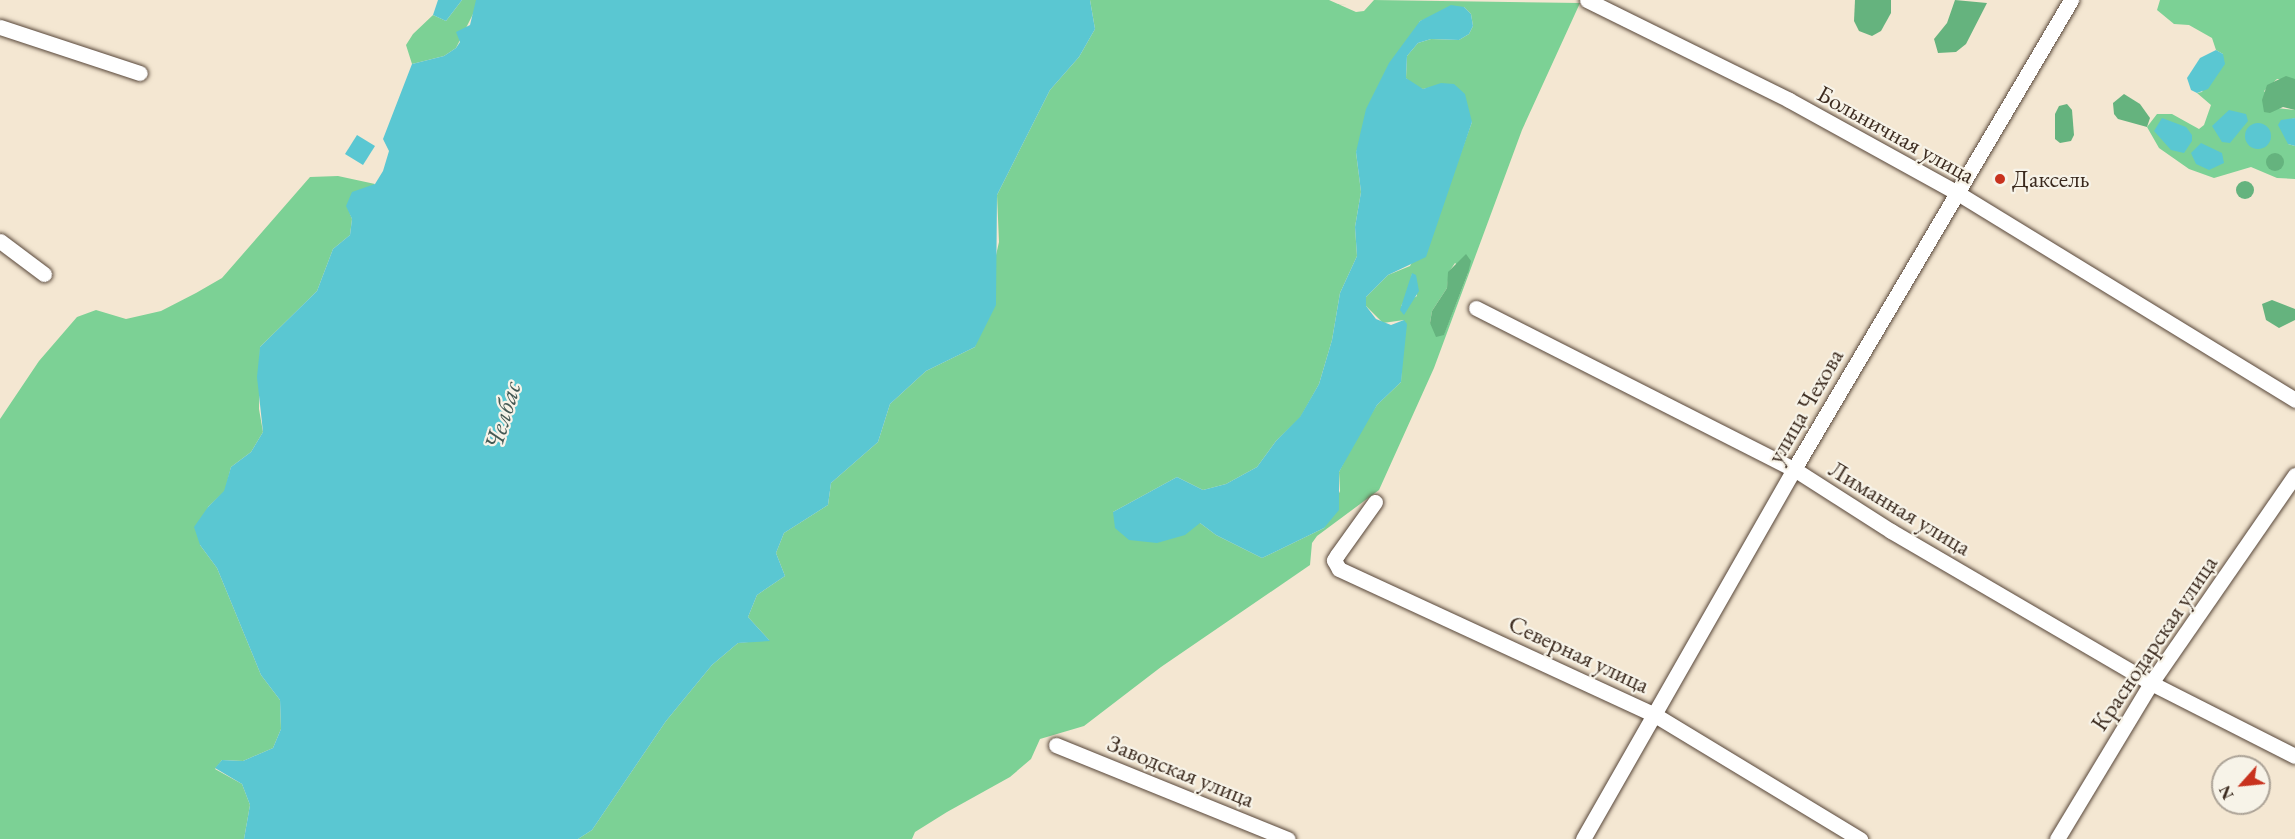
<!DOCTYPE html>
<html>
<head>
<meta charset="utf-8">
<style>
	body { margin:0 }
	#map { position:relative; width:2295px; height:839px; overflow:hidden; background:#f4e7d2; font-family:"EB Garamond",serif }
	div>[style] { position:absolute }
	.green>* { inset:0; background:#7cd195 }
	.forest>* { inset:0; background:#65b37e }
	.round { border-radius:50% }
	.water>* { inset:0; background:#5ac7d2 }
	.roads { filter:drop-shadow(0 0 2px #574639) drop-shadow(0 0 2px #574639) }
	.minor>* { height:15px; margin:-7.5px; padding:0 7.5px; transform-origin:7.5px; border-radius:7.5px; background:#fff }
	.dots>* { width:16px; height:16px; translate:-50% -50%; box-sizing:border-box; border:3px solid #f7f3e8; border-radius:50% }
	span { translate:-50% -50%; white-space:nowrap; text-align:center; line-height:1.15; -webkit-text-stroke:4.5px #f7f3e8; paint-order:stroke }
	.street-label { font-size:24px; color:#3b2a1e }
	.poi-label { font-size:24px; color:#3b2a1e }
	.left { translate:0 -50%; text-align:left }
	.water-label { font-size:26px; color:#445954; font-style:italic }
	.north { position:absolute; left:2211px; top:755px; width:60px; height:60px; box-sizing:border-box; background:#f7f3e8; border:2px solid #aca397; border-radius:50%; rotate:243deg; font-size:16px; font-weight:700; line-height:24px; text-align:center; color:#3b2a1e }
	.north::after { content:''; display:block; margin:auto; width:21px; height:27px; background:#c8321e; clip-path:polygon(50% 0,100% 100%,50% 72%,0 100%) }
</style>
</head>
<body>
<div id="map">
	<div class="green">
		<i style="clip-path:polygon(462px 0,476px 0,476px 8px,456px 48px,444px 56px,412px 64px,406px 45px,413px 34px,433px 15px,446px 21px)"></i>
		<i style="clip-path:polygon(evenodd,1090px 0,1329px 0,1356px 12px,1364px 11px,1374px 0,1580px 3px,1522px 130px,1434px 368px,1379px 490px,1317px 536px,1312px 543px,1310px 565px,1161px 667px,1084px 726px,1040px 739px,1031px 759px,1010px 777px,947px 812px,915px 832px,912px 839px,578px 839px,592px 830px,666px 721px,712px 665px,738px 643px,769px 640px,748px 617px,757px 595px,785px 576px,776px 553px,784px 533px,828px 505px,831px 483px,878px 442px,890px 404px,926px 371px,975px 347px,999px 242px,997px 195px,1050px 90px,1079px 57px,1095px 29px,1090px 0,1464px 7px,1471px 14px,1473px 26px,1469px 34px,1459px 40px,1431px 39px,1418px 43px,1407px 56px,1406px 78px,1413px 86px,1423px 89px,1432px 87px,1472px 122px,1438px 216px,1410px 266px,1388px 275px,1366px 297px,1366px 306px,1383px 323px,1404px 320px,1401px 382px,1377px 405px,1358px 434px,1339px 472px,1340px 491px,1324px 528px,1262px 558px,1216px 535px,1200px 523px,1113px 512px,1177px 477px,1203px 490px,1226px 484px,1257px 467px,1276px 441px,1300px 418px,1319px 384px,1332px 340px,1340px 293px,1357px 256px,1355px 227px,1361px 192px,1356px 152px,1420px 21px,1464px 7px,1090px 0,1455px 263px,1468px 273px,1444px 334px,1430px 323px,1432px 311px,1447px 288px,1449px 272px,1455px 263px,1090px 0,1412px 274px,1417px 296px,1401px 306px,1407px 296px,1412px 274px)"></i>
		<i style="clip-path:polygon(2160px 0,2295px 0,2295px 79px,2277px 79px,2264px 91px,2277px 108px,2295px 110px,2295px 118px,2288px 120px,2288px 144px,2295px 146px,2295px 179px,2277px 178px,2251px 167px,2214px 178px,2189px 169px,2159px 148px,2147px 127px,2157px 114px,2172px 114px,2199px 129px,2204px 125px,2211px 105px,2197px 93px,2202px 92px,2223px 54px,2216px 50px,2212px 38px,2189px 25px,2174px 24px,2157px 10px)"></i>
		<i style="clip-path:polygon(338px 176px,375px 184px,347px 206px,352px 219px,350px 235px,333px 249px,317px 291px,260px 347px,259px 409px,263px 432px,251px 452px,231px 467px,225px 491px,208px 507px,200px 545px,217px 568px,261px 675px,280px 700px,281px 729px,273px 748px,243px 761px,222px 760px,215px 769px,242px 784px,250px 805px,244px 839px,0 839px,0 419px,39px 361px,77px 317px,96px 310px,126px 319px,161px 311px,196px 293px,222px 278px,310px 177px)"></i>
	</div>
	<div class="forest">
		<i style="clip-path:polygon(1855px 0,1891px 0,1891px 13px,1881px 31px,1872px 36px,1859px 31px,1854px 21px)"></i>
		<i style="clip-path:polygon(1955px 0,1987px 3px,1966px 44px,1956px 52px,1938px 53px,1934px 39px,1947px 23px)"></i>
		<i style="clip-path:polygon(2286px 76px,2295px 79px,2295px 110px,2283px 107px,2270px 113px,2264px 112px,2262px 100px,2267px 85px)"></i>
		<i style="clip-path:polygon(2124px 94px,2140px 104px,2150px 118px,2147px 127px,2118px 119px,2114px 114px,2113px 103px)"></i>
		<i style="clip-path:polygon(2067px 104px,2072px 110px,2074px 135px,2071px 141px,2060px 143px,2055px 139px,2055px 114px,2059px 106px)"></i>
		<i class="round" style="left:2266px;top:153px;width:18px;height:18px"></i>
		<i class="round" style="left:2236px;top:181px;width:18px;height:18px"></i>
		<i style="clip-path:polygon(1466px 254px,1471px 261px,1468px 273px,1444px 335px,1436px 337px,1430px 323px,1432px 311px,1447px 288px,1448px 272px)"></i>
		<i style="clip-path:polygon(2272px 300px,2295px 309px,2295px 320px,2279px 328px,2266px 320px,2262px 304px)"></i>
	</div>
	<div class="water">
		<i style="clip-path:polygon(438px 0,462px 0,446px 21px,433px 15px)"></i>
		<i style="clip-path:polygon(476px 0,1090px 0,1095px 29px,1079px 57px,1050px 90px,997px 195px,996px 305px,975px 347px,926px 371px,890px 404px,878px 442px,831px 483px,828px 505px,784px 533px,776px 553px,785px 576px,757px 595px,748px 617px,770px 641px,738px 643px,712px 665px,666px 721px,592px 830px,578px 839px,244px 839px,250px 805px,242px 784px,215px 768px,222px 760px,243px 761px,273px 748px,281px 729px,280px 700px,261px 675px,217px 568px,200px 545px,194px 527px,208px 507px,224px 491px,231px 467px,251px 452px,263px 432px,257px 377px,260px 347px,317px 291px,333px 249px,350px 235px,352px 219px,346px 206px,352px 192px,375px 184px,383px 171px,389px 151px,383px 139px,412px 64px,444px 56px,456px 48px,460px 42px,456px 32px,470px 25px)"></i>
		<i style="clip-path:polygon(1451px 5px,1464px 7px,1471px 14px,1473px 26px,1469px 34px,1459px 40px,1431px 39px,1418px 43px,1407px 56px,1406px 78px,1423px 89px,1441px 83px,1454px 84px,1465px 94px,1472px 122px,1426px 257px,1388px 275px,1366px 297px,1366px 306px,1376px 319px,1391px 325px,1404px 320px,1407px 324px,1401px 382px,1377px 405px,1339px 472px,1339px 510px,1324px 528px,1262px 558px,1216px 535px,1200px 523px,1185px 535px,1157px 543px,1129px 540px,1115px 528px,1113px 512px,1177px 477px,1203px 490px,1226px 484px,1257px 467px,1276px 441px,1300px 417px,1319px 384px,1332px 340px,1340px 293px,1357px 256px,1355px 227px,1361px 192px,1356px 152px,1366px 109px,1389px 63px,1420px 21px)"></i>
		<i style="clip-path:polygon(2216px 50px,2223px 54px,2225px 64px,2208px 89px,2197px 93px,2191px 90px,2187px 78px,2200px 58px)"></i>
		<i style="clip-path:polygon(2229px 110px,2246px 114px,2248px 121px,2230px 143px,2222px 142px,2212px 126px)"></i>
		<i style="clip-path:polygon(2162px 118px,2186px 127px,2192px 135px,2192px 141px,2184px 153px,2171px 150px,2154px 131px)"></i>
		<i style="clip-path:polygon(2295px 118px,2295px 146px,2288px 144px,2278px 125px,2281px 120px)"></i>
		<i class="round" style="left:2245px;top:123px;width:26px;height:26px"></i>
		<i style="clip-path:polygon(357px 135px,375px 146px,363px 165px,345px 154px)"></i>
		<i style="clip-path:polygon(2201px 143px,2222px 153px,2224px 163px,2209px 170px,2196px 164px,2191px 153px)"></i>
		<i style="clip-path:polygon(1412px 273px,1416px 275px,1419px 291px,1404px 315px,1400px 310px)"></i>
	</div>
	<div class="roads">
		<div class="minor">
			<i style="left:1587px;top:0;width:225px;rotate:26.3deg"></i>
			<i style="left:1789px;top:100px;width:191px;rotate:28.9deg"></i>
			<i style="left:1956px;top:192px;width:398px;rotate:31.5deg"></i>
			<i style="left:0;top:27px;width:147px;rotate:18.2deg"></i>
			<i style="left:0;top:241px;width:55px;rotate:36.9deg"></i>
			<i style="left:1476px;top:308px;width:356px;rotate:26.9deg"></i>
			<i style="left:1794px;top:469px;width:115px;rotate:32.6deg"></i>
			<i style="left:1891px;top:531px;width:301px;rotate:30.3deg"></i>
			<i style="left:2151px;top:683px;width:161px;rotate:26.9deg"></i>
			<i style="left:1375px;top:502px;width:65px;rotate:125.6deg"></i>
			<i style="left:1337px;top:555px;width:6px;rotate:121deg"></i>
			<i style="left:1334px;top:560px;width:10px;rotate:61deg"></i>
			<i style="left:1339px;top:569px;width:348px;rotate:24.8deg"></i>
			<i style="left:1655px;top:715px;width:240px;rotate:31.2deg"></i>
			<i style="left:1056px;top:745px;width:250px;rotate:22.1deg"></i>
			<i style="left:1583px;top:839px;width:426px;rotate:-60.3deg"></i>
			<i style="left:1794px;top:469px;width:545px;rotate:-59.43deg"></i>
			<i style="left:2057px;top:839px;width:182px;rotate:-58.9deg"></i>
			<i style="left:2151px;top:683px;width:253px;rotate:-55.3deg"></i>
		</div>
	</div>
	<div class="dots">
		<i style="left:2000px;top:179px;background:#c8321e"></i>
	</div>
	<div class="street-label">
		<span style="left:1896px;top:134px;rotate:29deg">Больничная улица</span>
		<span style="left:1805px;top:406px;rotate:-60deg">улица Чехова</span>
		<span style="left:1900px;top:508px;rotate:31deg">Лиманная улица</span>
		<span style="left:2154px;top:643px;rotate:-56deg">Краснодарская улица</span>
		<span style="left:1579px;top:654px;rotate:25deg">Северная улица</span>
		<span style="left:1181px;top:771px;rotate:22deg">Заводская улица</span>
	</div>
	<div class="poi-label">
		<span class="left" style="left:2012px;top:179px">Даксель</span>
	</div>
	<div class="water-label">
		<span style="left:503px;top:416px;rotate:-73deg">Челбас</span>
	</div>
	<div class="north">N</div>
</div>
</body>
</html>
